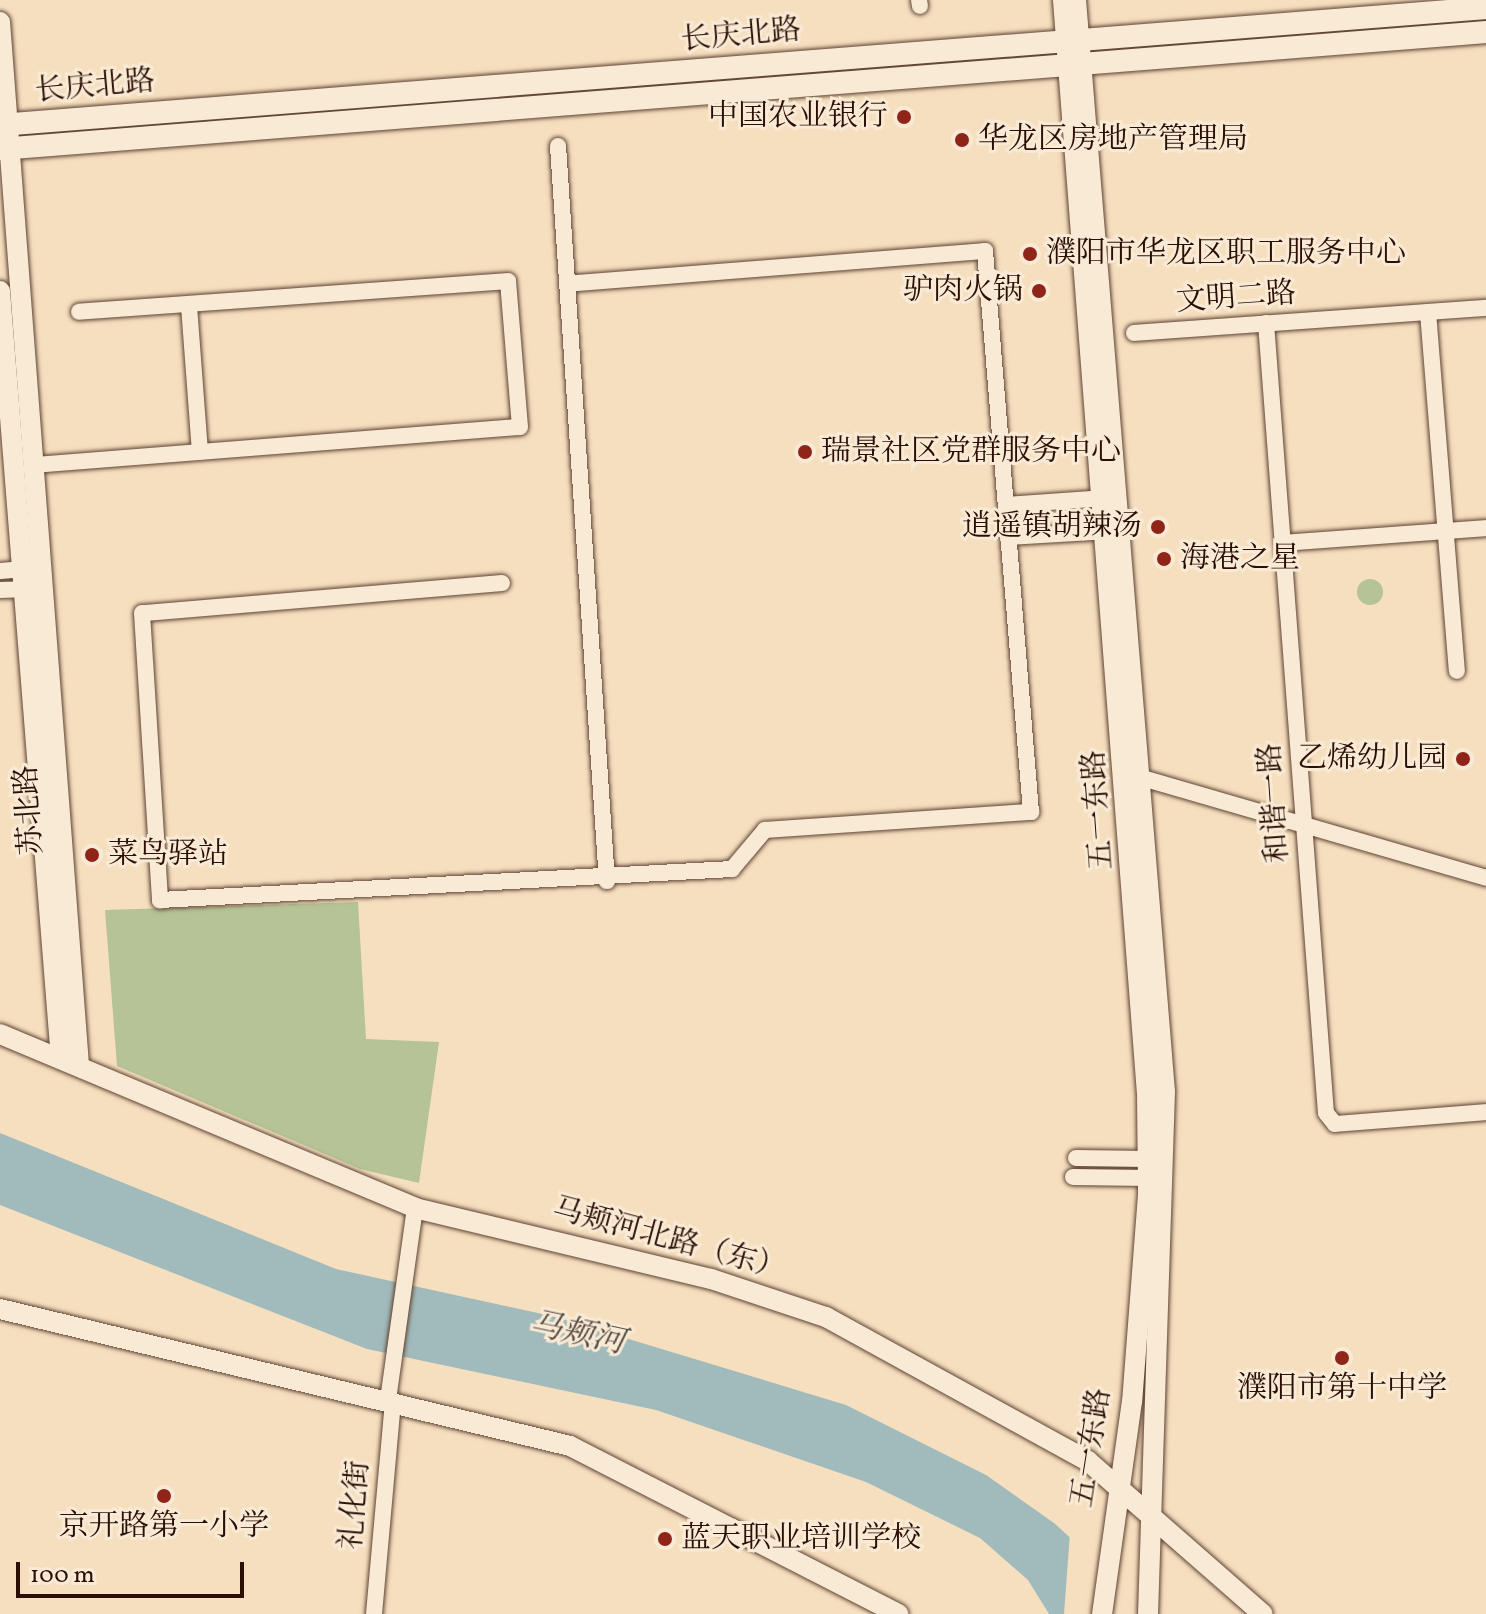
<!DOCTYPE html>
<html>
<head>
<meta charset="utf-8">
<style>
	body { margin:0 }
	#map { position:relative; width:1486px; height:1614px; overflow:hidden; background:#f6dfbf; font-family:Vollkorn,"Noto Serif SC",serif }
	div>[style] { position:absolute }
	.green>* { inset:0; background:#b6c396 }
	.round { border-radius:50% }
	.water>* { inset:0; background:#a1babb }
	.pier>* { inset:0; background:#f6dfbf }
	.roads { filter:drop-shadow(0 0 2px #5e4333) drop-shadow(0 0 2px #5e4333) }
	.minor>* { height:16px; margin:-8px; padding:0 8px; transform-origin:8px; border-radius:8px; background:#f9ead5 }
	.tertiary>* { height:20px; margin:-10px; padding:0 10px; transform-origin:10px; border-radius:10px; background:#f9ead5 }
	.secondary>* { height:22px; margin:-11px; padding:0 11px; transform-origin:11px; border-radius:11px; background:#f9ead5 }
	.dots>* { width:22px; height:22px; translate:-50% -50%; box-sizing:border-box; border:4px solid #f9ead5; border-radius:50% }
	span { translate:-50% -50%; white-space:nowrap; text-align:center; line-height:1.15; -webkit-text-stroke:6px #f9ead5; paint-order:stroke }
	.street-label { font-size:30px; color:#2b0f04 }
	.poi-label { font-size:30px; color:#2b0f04 }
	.right { translate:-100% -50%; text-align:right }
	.left { translate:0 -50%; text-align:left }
	.water-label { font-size:32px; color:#544b44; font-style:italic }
	.scale { position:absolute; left:16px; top:1562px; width:228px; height:36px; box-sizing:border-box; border:4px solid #2b0f04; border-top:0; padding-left:10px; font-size:24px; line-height:28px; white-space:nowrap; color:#2b0f04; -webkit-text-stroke:6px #f9ead5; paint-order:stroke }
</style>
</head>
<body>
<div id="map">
	<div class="green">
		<i class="round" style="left:1357px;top:579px;width:26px;height:26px"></i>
		<i style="clip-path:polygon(358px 902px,366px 1039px,439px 1042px,419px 1183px,360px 1169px,117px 1066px,105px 910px)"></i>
	</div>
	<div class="water">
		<i style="clip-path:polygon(0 1133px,336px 1269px,556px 1317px,846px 1405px,986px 1475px,1054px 1523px,1154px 1614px,1049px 1614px,1028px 1580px,980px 1538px,866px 1482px,656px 1410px,367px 1349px,0 1205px)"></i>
	</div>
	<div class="pier">
		<i style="clip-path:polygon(1070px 1533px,1157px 1611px,1158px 1614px,1064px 1614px)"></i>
	</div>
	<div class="roads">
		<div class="minor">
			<i style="left:919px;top:0;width:6px;rotate:81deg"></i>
			<i style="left:558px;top:146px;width:737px;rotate:86.19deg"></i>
			<i style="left:189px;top:306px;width:146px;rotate:85.7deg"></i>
			<i style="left:1428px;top:312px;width:360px;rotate:85.4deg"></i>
			<i style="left:1266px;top:323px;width:792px;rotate:85.66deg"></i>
			<i style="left:1326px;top:1113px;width:14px;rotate:51deg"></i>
			<i style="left:1335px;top:1124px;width:151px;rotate:-4.5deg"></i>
			<i style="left:1134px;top:333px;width:353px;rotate:-4.1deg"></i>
			<i style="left:34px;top:465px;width:487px;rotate:-4.5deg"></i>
			<i style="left:520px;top:427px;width:146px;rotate:-94.7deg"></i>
			<i style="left:508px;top:281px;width:430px;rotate:175.9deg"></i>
			<i style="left:1006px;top:505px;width:100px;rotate:-4deg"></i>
			<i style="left:1008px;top:537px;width:101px;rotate:-3.4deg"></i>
			<i style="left:1283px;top:543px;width:204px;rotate:-4.2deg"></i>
			<i style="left:0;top:571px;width:21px;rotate:-5deg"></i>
			<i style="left:502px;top:583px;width:361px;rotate:175.2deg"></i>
			<i style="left:142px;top:613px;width:288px;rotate:86.4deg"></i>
			<i style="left:160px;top:900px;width:573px;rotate:-3.1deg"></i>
			<i style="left:732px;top:869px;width:51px;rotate:-49.8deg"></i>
			<i style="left:765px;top:830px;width:267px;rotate:-3.9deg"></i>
			<i style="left:1031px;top:812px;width:563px;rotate:-94.69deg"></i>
			<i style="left:985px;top:251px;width:417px;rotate:175.5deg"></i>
			<i style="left:0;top:590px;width:23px;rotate:-2deg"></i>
			<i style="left:1132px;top:775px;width:369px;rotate:16.2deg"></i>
			<i style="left:1076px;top:1158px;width:72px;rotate:0.8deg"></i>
			<i style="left:1073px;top:1177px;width:75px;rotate:0.8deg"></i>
			<i style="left:388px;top:1400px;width:194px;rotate:-82deg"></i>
			<i style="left:374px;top:1614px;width:214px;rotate:-84.9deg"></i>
		</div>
		<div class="tertiary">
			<i style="left:1063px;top:0;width:1096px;rotate:85.61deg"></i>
			<i style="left:1147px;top:1093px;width:102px;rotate:89.4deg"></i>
			<i style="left:1148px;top:1195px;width:207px;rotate:94.4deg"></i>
			<i style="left:1132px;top:1401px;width:215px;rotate:98deg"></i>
			<i style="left:1076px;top:0;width:1095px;rotate:85.34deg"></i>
			<i style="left:1165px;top:1091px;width:523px;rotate:91.86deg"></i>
			<i style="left:0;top:22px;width:1047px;rotate:85.67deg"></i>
			<i style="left:0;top:291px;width:770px;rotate:85.46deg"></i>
			<i style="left:0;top:1034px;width:450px;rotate:22.7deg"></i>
			<i style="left:415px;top:1208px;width:304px;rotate:13.5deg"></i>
			<i style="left:711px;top:1279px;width:121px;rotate:18.3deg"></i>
			<i style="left:826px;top:1317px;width:299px;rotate:28.8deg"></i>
			<i style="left:1088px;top:1461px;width:232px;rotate:41.2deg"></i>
			<i style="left:0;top:1309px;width:586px;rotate:13.51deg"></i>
			<i style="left:570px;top:1446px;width:369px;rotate:27.1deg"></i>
		</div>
		<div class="secondary">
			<i style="left:0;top:125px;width:1491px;rotate:-4.5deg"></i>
			<i style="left:0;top:149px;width:1491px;rotate:-4.5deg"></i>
		</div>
	</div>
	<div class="dots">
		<i style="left:904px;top:117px;background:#8f2418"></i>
		<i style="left:962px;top:140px;background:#8f2418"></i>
		<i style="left:1030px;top:254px;background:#8f2418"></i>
		<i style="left:1039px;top:291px;background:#8f2418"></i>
		<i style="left:805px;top:452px;background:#8f2418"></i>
		<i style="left:1158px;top:527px;background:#8f2418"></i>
		<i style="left:1164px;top:559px;background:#8f2418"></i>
		<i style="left:1463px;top:759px;background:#8f2418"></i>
		<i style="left:92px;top:855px;background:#8f2418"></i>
		<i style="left:1342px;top:1358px;background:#8f2418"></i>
		<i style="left:164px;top:1496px;background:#8f2418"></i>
		<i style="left:665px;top:1539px;background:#8f2418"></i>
	</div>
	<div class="street-label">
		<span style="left:741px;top:36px;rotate:-5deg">长庆北路</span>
		<span style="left:95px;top:87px;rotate:-5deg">长庆北路</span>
		<span style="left:1236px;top:298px;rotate:-4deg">文明二路</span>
		<span style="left:1275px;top:803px;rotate:-94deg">和谐一路</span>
		<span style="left:30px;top:810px;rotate:-94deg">苏北路</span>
		<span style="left:1099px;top:810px;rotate:-94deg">五一东路</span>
		<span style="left:669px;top:1240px;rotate:15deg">马颊河北路（东）</span>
		<span style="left:1092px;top:1448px;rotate:-81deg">五一东路</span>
		<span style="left:356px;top:1505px;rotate:-85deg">礼化街</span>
	</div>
	<div class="poi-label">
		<span class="right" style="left:888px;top:117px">中国农业银行</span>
		<span class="left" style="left:978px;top:140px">华龙区房地产管理局</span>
		<span class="left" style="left:1046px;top:254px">濮阳市华龙区职工服务中心</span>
		<span class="right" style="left:1023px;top:291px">驴肉火锅</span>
		<span class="left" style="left:821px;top:452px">瑞景社区党群服务中心</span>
		<span class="right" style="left:1142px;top:527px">逍遥镇胡辣汤</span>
		<span class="left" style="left:1180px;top:559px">海港之星</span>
		<span class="right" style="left:1447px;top:759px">乙烯幼儿园</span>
		<span class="left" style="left:108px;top:855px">菜鸟驿站</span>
		<span style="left:1342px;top:1389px">濮阳市第十中学</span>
		<span style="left:164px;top:1527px">京开路第一小学</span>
		<span class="left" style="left:681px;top:1539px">蓝天职业培训学校</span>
	</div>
	<div class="water-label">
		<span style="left:577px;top:1335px;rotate:12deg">马颊河</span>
	</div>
	<div class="scale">100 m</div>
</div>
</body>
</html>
